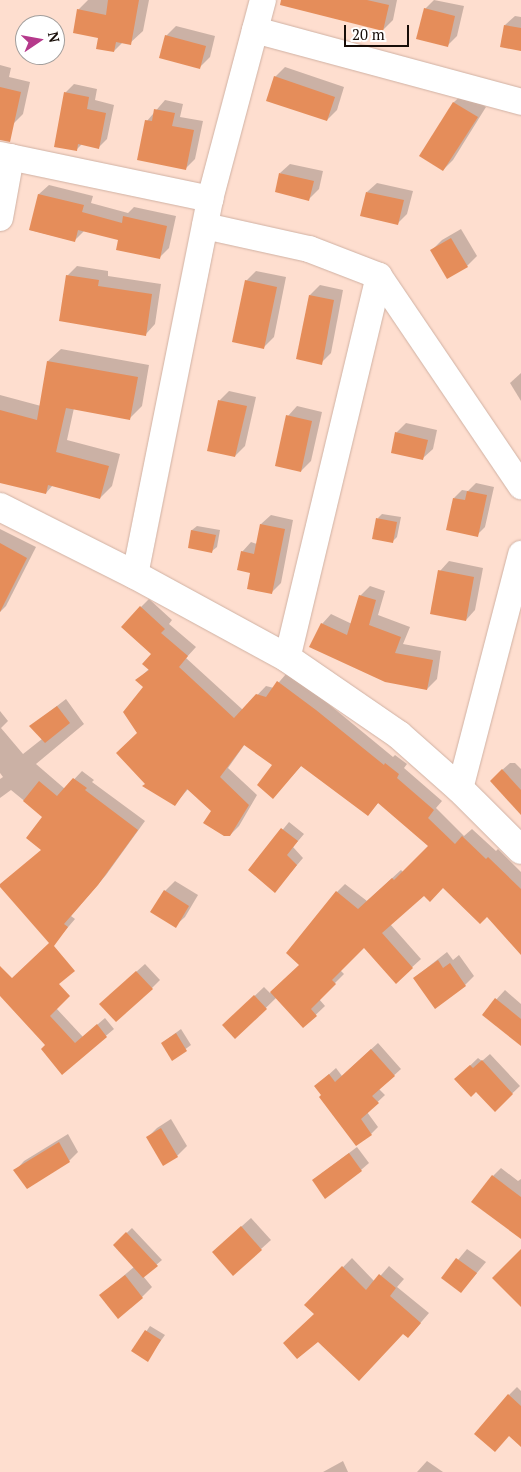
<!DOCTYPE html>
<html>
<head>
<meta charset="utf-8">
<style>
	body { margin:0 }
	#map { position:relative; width:521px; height:1472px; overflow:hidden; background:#fedecf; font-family:"PT Serif",serif }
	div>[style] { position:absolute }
	.shadow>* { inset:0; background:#0003 }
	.building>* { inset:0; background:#e58d5a }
	.roads { filter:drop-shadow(0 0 1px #d0b1a3) drop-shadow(0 0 1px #d0b1a3) }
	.minor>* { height:26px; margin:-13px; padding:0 13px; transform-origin:13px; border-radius:13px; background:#fff }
	.tertiary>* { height:28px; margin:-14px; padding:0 14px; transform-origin:14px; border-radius:14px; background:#fff }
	span { translate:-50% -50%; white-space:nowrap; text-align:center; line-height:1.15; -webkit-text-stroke:4px #fff; paint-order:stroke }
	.north { position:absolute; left:15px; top:15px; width:50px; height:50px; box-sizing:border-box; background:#fff; border:1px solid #a29e9c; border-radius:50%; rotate:78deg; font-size:14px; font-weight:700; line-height:20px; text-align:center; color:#170d08 }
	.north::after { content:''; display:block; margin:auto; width:18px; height:22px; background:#b5398b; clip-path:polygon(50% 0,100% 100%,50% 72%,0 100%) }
	.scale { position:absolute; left:344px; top:25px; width:65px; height:22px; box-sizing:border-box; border:2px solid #170d08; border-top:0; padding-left:6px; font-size:15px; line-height:18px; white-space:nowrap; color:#170d08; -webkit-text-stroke:4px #fff; paint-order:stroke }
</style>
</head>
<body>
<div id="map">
	<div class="shadow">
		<i style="clip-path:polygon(88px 0,149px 0,143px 31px,130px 43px,123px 42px,114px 51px,78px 10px)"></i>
		<i style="clip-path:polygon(299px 0,397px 0,393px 20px,383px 30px)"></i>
		<i style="clip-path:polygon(434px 0,464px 6px,457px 36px,447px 46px,425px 9px)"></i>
		<i style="clip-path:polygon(515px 16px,521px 17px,521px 50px,505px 25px)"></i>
		<i style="clip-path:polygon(176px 26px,215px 36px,210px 57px,200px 67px,166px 36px)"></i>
		<i style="clip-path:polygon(0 65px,11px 68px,9px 77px,30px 82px,23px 114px,13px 124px,0 121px)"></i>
		<i style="clip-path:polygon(285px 67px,344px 87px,337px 110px,327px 120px,275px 77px)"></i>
		<i style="clip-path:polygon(74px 84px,97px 89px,95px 100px,114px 105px,107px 139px,99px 147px,82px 144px,76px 150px,65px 93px)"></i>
		<i style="clip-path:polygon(464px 93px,486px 107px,453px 160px,443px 170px,421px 156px,454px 102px)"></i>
		<i style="clip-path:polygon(165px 100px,183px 104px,180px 117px,203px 121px,195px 159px,185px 169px,147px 121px)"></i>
		<i style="clip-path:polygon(290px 164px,323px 171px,319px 189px,309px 199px,280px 173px)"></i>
		<i style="clip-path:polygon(377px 183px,413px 191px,407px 214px,397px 224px,367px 192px)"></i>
		<i style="clip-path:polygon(49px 185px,93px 196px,91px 203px,128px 213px,134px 207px,176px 216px,169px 248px,159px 258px,120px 239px,84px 231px,74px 241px,30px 230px,39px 194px)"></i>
		<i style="clip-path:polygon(461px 229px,477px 256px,467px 266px,432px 250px,442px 240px)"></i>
		<i style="clip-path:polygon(77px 266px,108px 271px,108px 276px,161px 284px,155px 324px,146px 334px,67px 276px)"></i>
		<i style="clip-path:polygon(256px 271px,286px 277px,274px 337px,264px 347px,246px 281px)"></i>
		<i style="clip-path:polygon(320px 285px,343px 290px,331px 353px,321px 363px,310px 295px)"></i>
		<i style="clip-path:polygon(61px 349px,149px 365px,142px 406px,129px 419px,74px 408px,67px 440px,120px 454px,112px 486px,100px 498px,53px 485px,46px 493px,0 474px,0 395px,41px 406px,48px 361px)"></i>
		<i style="clip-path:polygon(521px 373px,521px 401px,510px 383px)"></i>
		<i style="clip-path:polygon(229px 391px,256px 397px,245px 446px,235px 456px,220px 400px)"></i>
		<i style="clip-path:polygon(297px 406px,322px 412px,311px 461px,301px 471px,288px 416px)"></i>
		<i style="clip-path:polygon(406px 423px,437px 430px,433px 449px,423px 458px,396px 433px)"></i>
		<i style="clip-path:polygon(476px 483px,494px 487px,485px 527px,477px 535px,454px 498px,462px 490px,468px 491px)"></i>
		<i style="clip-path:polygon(382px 514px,401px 517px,397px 537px,392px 542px,378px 518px)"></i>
		<i style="clip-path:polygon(271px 515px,293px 520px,281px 583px,272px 592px,252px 572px,242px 552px,251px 542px,257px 544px,261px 524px)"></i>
		<i style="clip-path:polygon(197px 526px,220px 530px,217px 547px,212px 551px,189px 547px,192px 530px)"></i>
		<i style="clip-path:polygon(0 529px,36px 547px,6px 606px,0 612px)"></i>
		<i style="clip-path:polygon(449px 561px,483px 568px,475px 610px,466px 620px,440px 571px)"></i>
		<i style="clip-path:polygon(370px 586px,385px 591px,378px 615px,410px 627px,403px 644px,441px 651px,437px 679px,427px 689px,322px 624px,331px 614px,352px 624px,360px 596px)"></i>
		<i style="clip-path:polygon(149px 599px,172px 620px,169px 624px,196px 647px,186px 658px,243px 710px,266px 686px,274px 688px,286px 674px,325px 701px,393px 757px,395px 755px,407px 764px,404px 768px,442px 801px,436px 808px,464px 836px,472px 829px,496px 851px,498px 849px,521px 872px,521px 943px,487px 916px,444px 886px,424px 894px,390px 924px,421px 959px,396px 982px,364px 946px,340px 970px,344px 974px,319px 999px,325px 1006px,303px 1027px,277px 997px,235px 1038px,232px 1017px,264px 987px,270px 993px,301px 965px,337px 892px,345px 884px,367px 901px,401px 870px,403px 872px,429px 846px,379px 802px,368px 814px,302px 765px,273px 797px,274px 765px,245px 744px,228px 768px,257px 795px,239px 826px,230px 835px,212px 811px,189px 788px,175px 804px,146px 784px,139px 733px,144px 687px,137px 680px,149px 669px,153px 654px,141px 607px)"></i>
		<i style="clip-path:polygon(66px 699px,84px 724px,36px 764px,65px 789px,82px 771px,94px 780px,92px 782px,145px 821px,106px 875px,71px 916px,75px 919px,52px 946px,42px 849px,44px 817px,11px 790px,0 798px,0 779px,3px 777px,0 773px,0 711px,8px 721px,1px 728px,23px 754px,42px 739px,31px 726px)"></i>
		<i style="clip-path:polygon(510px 763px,515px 763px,521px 769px,521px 813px,501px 771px)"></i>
		<i style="clip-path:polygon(289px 822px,304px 834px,293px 847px,303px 858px,275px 891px,250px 870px)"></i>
		<i style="clip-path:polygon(175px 881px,198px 895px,185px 917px,175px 926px,152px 911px,165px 891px)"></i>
		<i style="clip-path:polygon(447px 952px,453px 960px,459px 955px,474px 976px,465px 985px,414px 978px)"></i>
		<i style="clip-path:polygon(145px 964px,160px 980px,152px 988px,109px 996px)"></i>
		<i style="clip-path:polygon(505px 990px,521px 1004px,521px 1039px,483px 1014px)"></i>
		<i style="clip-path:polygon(56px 1008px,83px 1037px,105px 1018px,114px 1029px,62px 1073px,47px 1045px,13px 1009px)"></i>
		<i style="clip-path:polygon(181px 1029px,191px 1045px,172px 1059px,162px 1043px)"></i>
		<i style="clip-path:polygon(378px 1043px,401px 1069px,379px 1089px,385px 1095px,367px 1112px,378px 1127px,371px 1134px,323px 1095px,316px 1086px,336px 1068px,342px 1076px)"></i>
		<i style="clip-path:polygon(490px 1054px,520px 1086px,495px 1110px,476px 1090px,456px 1079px,478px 1058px,482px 1061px)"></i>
		<i style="clip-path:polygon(171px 1119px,187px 1146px,177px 1156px,147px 1138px,157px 1128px)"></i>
		<i style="clip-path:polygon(68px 1134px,78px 1152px,69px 1161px,15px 1171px,24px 1161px)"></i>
		<i style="clip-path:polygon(357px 1147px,369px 1163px,361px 1170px,313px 1180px)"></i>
		<i style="clip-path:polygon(501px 1168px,518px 1181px,521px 1179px,521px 1237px,493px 1176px)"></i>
		<i style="clip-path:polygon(251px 1218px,271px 1240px,261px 1249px,223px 1243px)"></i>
		<i style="clip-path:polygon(132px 1228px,162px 1260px,143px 1276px,152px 1287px,142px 1297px,101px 1295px,134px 1267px,114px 1245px)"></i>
		<i style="clip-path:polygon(467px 1249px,486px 1262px,461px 1292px,443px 1278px)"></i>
		<i style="clip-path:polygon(352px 1258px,375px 1282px,389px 1266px,404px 1279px,397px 1287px,429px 1313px,416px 1328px,403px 1332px,316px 1314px,306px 1305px)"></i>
		<i style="clip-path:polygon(150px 1326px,165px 1335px,147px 1360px,133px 1351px)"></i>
		<i style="clip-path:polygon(517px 1387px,521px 1391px,521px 1445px,509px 1395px)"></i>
		<i style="clip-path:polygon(343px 1461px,348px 1472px,323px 1472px)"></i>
		<i style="clip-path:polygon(427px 1461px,443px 1472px,417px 1472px)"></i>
	</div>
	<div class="building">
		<i style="clip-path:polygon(108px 0,139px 0,131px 45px,116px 42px,114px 52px,96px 49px,98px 38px,73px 33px,77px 9px,106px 15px)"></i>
		<i style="clip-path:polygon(281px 0,367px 0,389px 5px,383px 31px,280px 5px)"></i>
		<i style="clip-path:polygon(424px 8px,455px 16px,448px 47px,416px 39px)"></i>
		<i style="clip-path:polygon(504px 25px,521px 28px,521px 51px,500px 47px)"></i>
		<i style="clip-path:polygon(165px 35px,206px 46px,200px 69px,159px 58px)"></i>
		<i style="clip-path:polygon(274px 76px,335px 97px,327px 121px,266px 101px)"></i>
		<i style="clip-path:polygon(0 87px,21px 92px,10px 142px,0 140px)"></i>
		<i style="clip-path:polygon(64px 92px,89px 97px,87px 109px,106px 113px,99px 149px,78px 144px,77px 151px,54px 147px)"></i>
		<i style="clip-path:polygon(453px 102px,478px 117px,443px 171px,419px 156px)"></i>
		<i style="clip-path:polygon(154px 109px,175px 113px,172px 126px,194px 130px,186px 170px,137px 160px,145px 120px,152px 121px)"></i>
		<i style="clip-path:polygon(279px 173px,314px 181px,309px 201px,275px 192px)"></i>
		<i style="clip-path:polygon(366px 192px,404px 200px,398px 225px,360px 216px)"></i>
		<i style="clip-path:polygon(38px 194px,84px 205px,82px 212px,122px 223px,123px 216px,167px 226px,160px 259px,116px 250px,118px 240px,78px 230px,75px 242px,29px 230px)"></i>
		<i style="clip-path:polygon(451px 238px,468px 267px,447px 279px,430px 250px)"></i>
		<i style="clip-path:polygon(66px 275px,99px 280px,98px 286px,152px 294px,146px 336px,59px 321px)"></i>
		<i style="clip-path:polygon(245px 280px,277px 287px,264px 349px,232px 342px)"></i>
		<i style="clip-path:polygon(309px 295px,334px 300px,322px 365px,296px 359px)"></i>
		<i style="clip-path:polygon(47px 361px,138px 377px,130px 420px,66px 408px,56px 452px,109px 466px,100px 499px,48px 485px,46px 494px,0 483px,0 410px,37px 420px)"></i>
		<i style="clip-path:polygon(218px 400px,247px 406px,235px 457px,207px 451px)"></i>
		<i style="clip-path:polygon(286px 415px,312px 421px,301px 472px,275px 466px)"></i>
		<i style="clip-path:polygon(395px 432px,428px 440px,423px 460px,391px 453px)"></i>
		<i style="clip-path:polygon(467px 491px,487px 495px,478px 537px,446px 530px,453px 498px,465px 500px)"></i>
		<i style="clip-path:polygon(376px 518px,397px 522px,393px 543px,372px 539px)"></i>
		<i style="clip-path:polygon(260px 524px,285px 529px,272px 594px,247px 589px,250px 573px,237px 570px,241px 551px,254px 554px)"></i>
		<i style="clip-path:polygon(191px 530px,216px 535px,212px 553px,188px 548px)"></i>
		<i style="clip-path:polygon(0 543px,27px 558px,0 612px)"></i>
		<i style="clip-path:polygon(438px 570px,474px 577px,466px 621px,430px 614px)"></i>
		<i style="clip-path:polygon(359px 595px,376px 600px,369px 625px,401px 637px,395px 653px,433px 660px,427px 690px,385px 682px,309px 647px,321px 623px,347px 635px)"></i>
		<i style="clip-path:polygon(140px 606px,165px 629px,161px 633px,188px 656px,179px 667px,234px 718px,256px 694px,266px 697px,277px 681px,316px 710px,384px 765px,385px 763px,399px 774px,397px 778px,434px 810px,428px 818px,455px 844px,462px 836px,486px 859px,488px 857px,521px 889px,521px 955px,487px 917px,480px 924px,443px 888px,430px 902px,424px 896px,382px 933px,413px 968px,396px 984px,364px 948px,332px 980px,336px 984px,311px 1009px,317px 1016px,303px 1028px,270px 992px,299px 965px,286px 953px,336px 891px,358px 909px,392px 878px,394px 880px,428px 846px,378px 803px,368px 816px,301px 766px,273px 799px,257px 785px,272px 765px,244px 745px,220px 777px,249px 805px,230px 836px,224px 836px,203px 823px,211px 811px,187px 789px,175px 806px,142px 786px,145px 784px,116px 753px,137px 733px,123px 712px,143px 687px,135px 680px,149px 670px,142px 664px,151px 654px,121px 627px)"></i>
		<i style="clip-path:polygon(57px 706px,70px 723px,45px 743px,29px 726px)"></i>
		<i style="clip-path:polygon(502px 769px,521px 790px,521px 815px,490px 781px)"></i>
		<i style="clip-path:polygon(73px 778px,87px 788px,85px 790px,138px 830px,98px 885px,64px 924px,68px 927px,54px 946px,75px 971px,59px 984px,70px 996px,50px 1016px,75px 1043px,97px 1024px,107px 1037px,62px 1075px,41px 1049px,45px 1045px,0 996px,0 966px,12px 978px,49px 943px,0 887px,0 884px,41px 850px,26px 838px,42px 817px,23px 801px,39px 781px,57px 796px)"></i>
		<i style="clip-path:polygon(281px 828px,298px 841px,287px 855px,297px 865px,275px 893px,248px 870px)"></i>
		<i style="clip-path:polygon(164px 890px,189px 906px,176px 928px,150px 912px)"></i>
		<i style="clip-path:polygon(438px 960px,443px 968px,450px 963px,466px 986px,435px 1009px,413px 978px)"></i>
		<i style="clip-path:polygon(136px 971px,153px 989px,116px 1022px,99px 1004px)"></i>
		<i style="clip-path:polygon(254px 995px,267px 1009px,235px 1039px,222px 1025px)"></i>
		<i style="clip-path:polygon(495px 998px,521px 1019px,521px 1046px,482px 1015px)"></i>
		<i style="clip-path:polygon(176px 1033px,187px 1051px,172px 1061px,161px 1043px)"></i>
		<i style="clip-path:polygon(371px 1049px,395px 1076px,372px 1096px,379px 1103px,361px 1119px,372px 1135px,356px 1146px,319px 1097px,321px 1095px,314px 1086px,329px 1074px,335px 1082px)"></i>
		<i style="clip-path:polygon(482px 1060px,513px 1094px,495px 1112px,476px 1092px,471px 1097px,454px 1079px,470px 1065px,473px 1068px)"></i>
		<i style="clip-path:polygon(161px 1128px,178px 1157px,163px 1166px,146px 1137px)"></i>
		<i style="clip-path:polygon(59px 1142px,70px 1162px,27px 1189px,13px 1170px)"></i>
		<i style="clip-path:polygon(349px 1153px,362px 1171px,325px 1199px,312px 1180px)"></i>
		<i style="clip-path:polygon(492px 1175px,521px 1197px,521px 1239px,471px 1202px)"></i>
		<i style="clip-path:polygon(241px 1226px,262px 1250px,233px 1276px,212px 1252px)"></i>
		<i style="clip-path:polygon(126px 1232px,158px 1266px,143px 1278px,113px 1245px)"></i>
		<i style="clip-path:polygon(521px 1249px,521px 1307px,492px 1278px)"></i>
		<i style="clip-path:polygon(456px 1258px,477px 1273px,461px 1293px,441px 1278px)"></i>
		<i style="clip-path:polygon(342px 1266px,366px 1290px,379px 1274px,396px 1288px,390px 1296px,421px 1323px,408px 1338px,403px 1334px,359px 1381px,318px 1342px,297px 1359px,283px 1343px,314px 1314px,304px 1305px)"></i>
		<i style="clip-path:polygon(125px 1275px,143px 1298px,118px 1319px,99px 1295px)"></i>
		<i style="clip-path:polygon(145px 1330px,161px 1340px,148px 1362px,131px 1351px)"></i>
		<i style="clip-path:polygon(508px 1394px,521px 1406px,521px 1447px,509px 1436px,495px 1452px,474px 1434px)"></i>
	</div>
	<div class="roads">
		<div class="minor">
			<i style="left:255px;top:30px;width:276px;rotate:15.1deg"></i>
			<i style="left:0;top:155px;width:215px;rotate:11.8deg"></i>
			<i style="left:0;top:218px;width:62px;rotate:-79.8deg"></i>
			<i style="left:205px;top:226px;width:107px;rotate:12.5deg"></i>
			<i style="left:309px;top:249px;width:75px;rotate:21.1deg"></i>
			<i style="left:379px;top:276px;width:393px;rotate:103.5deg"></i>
			<i style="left:379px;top:276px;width:254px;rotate:55.9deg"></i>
			<i style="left:135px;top:575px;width:383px;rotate:-78.7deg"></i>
			<i style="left:210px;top:199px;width:206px;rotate:-75.1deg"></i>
			<i style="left:460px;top:789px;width:243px;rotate:-75.4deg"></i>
		</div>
		<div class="tertiary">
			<i style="left:0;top:507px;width:151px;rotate:26.7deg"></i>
			<i style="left:135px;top:575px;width:173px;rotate:28.6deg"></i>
			<i style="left:287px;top:658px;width:136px;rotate:34.5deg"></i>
			<i style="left:399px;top:735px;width:81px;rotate:41.5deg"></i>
			<i style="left:460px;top:789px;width:86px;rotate:45deg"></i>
		</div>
	</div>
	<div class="north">N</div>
	<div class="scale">20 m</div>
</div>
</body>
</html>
